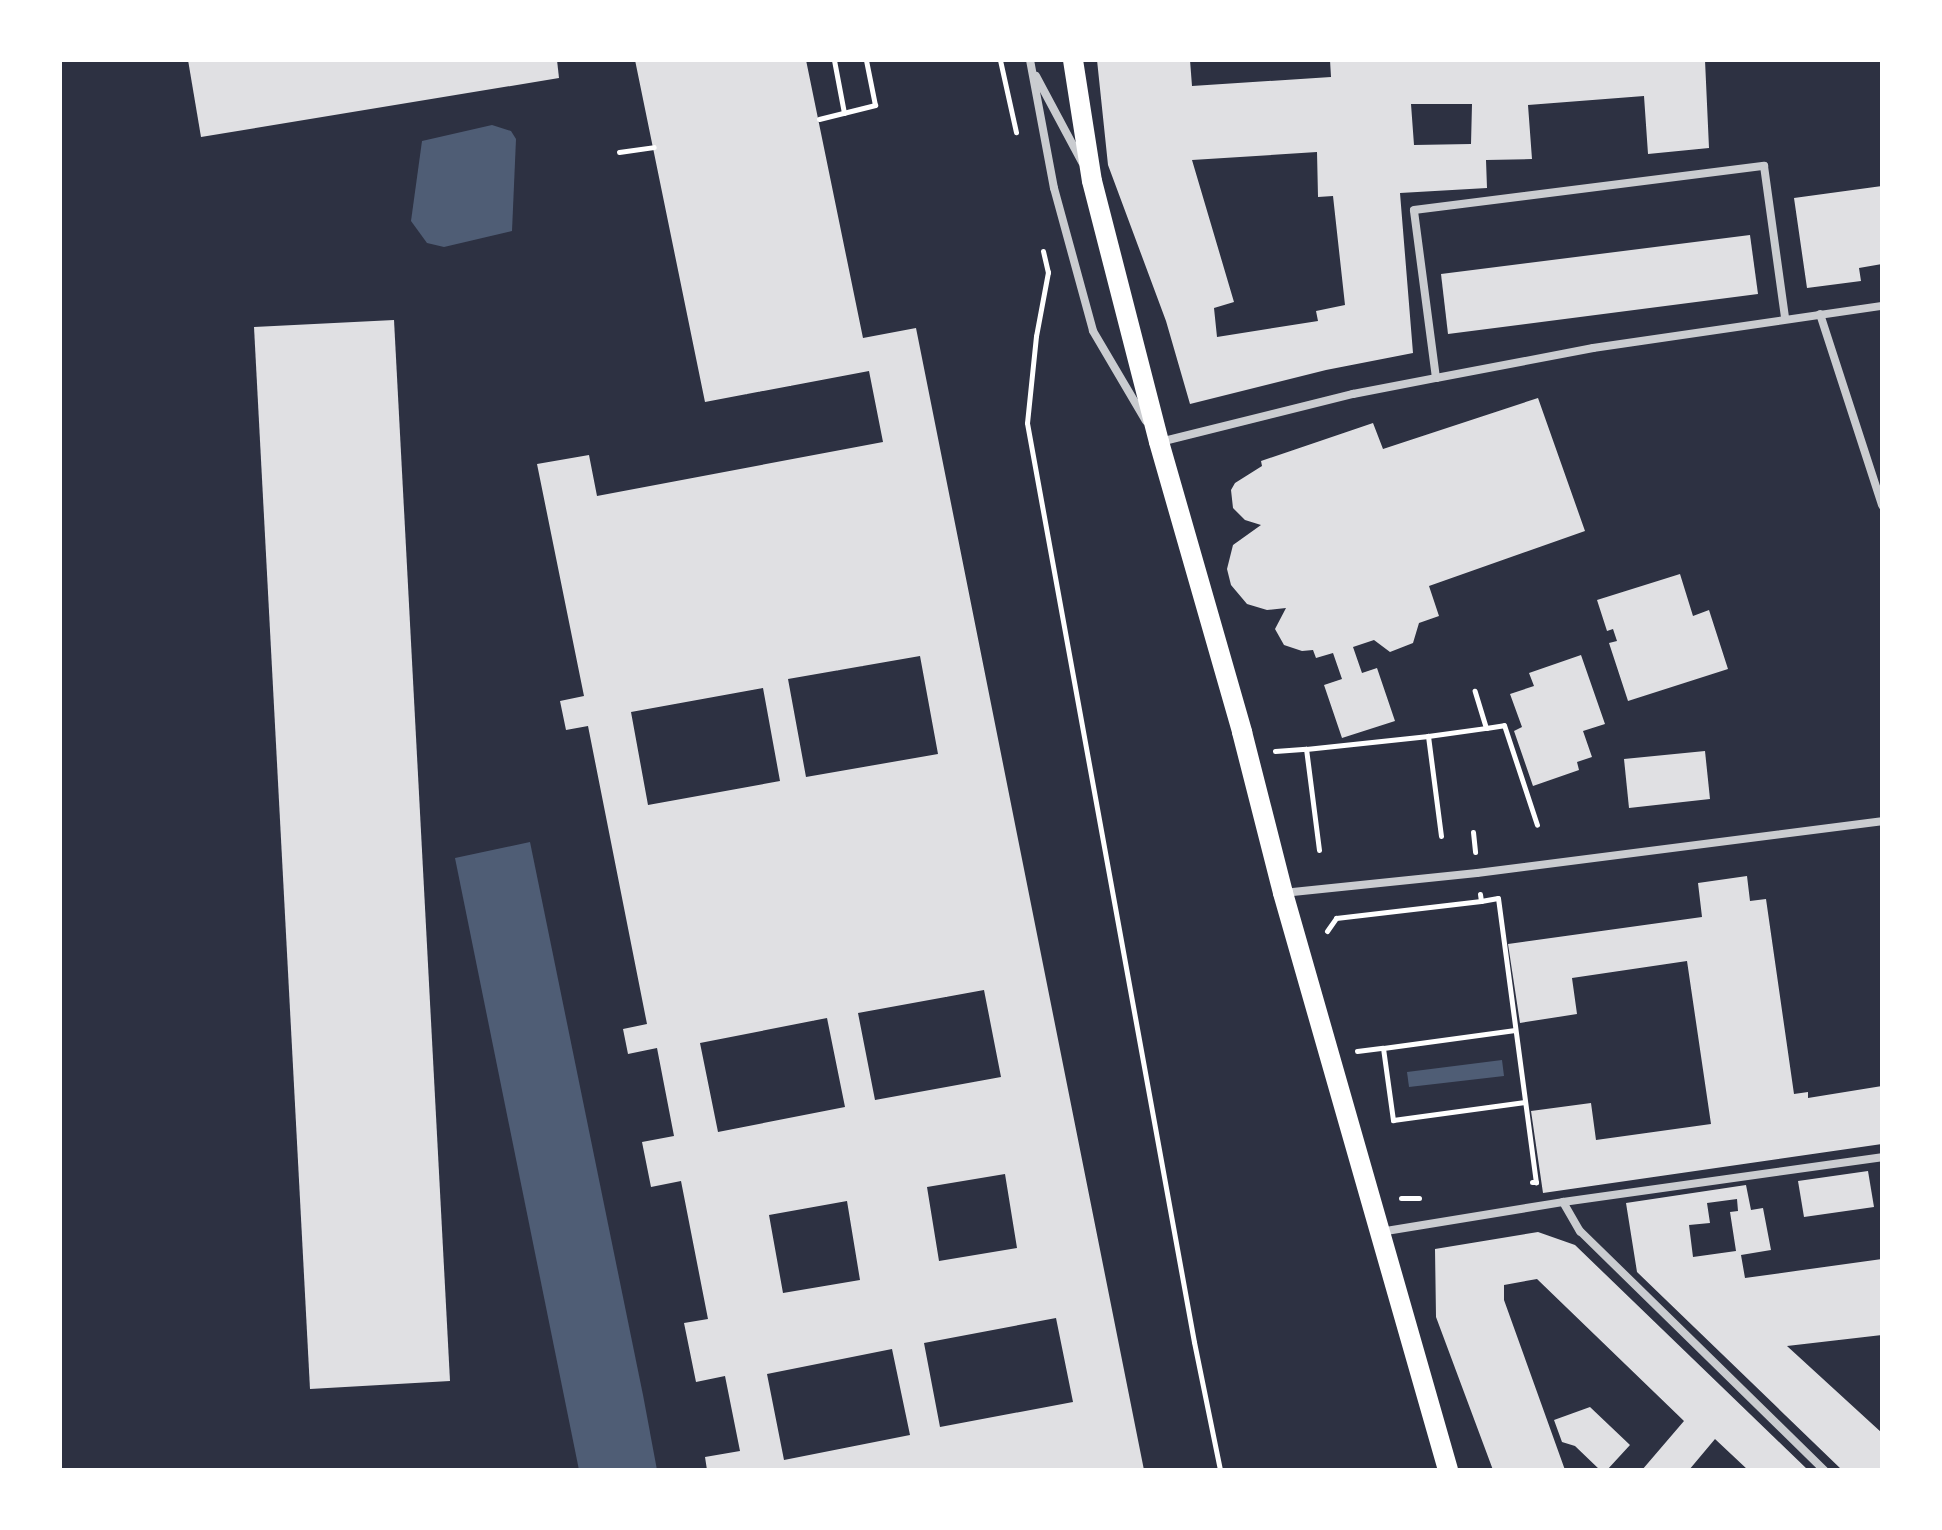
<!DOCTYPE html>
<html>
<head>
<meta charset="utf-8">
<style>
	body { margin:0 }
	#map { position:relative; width:1942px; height:1530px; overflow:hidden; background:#2d3142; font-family:Quicksand,sans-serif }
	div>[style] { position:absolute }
	.water>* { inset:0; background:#4f5d75 }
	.building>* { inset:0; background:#e0e0e3 }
	.path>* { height:5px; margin:-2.5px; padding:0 2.5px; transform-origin:2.5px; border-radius:2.5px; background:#fff }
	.minor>* { height:8px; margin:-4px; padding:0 4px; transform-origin:4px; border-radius:4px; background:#caccd0 }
	.primary>* { height:20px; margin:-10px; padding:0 10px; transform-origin:10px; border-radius:10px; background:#fff }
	span { translate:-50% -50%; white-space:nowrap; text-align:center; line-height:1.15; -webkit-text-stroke:8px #fff; paint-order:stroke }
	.frame { position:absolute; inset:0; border:62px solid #fff; pointer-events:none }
</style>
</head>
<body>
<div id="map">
	<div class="water">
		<i style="clip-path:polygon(492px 125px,511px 131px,516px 139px,512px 231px,444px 247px,427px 243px,411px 221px,422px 141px)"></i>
		<i style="clip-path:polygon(530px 842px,643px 1395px,657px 1470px,579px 1470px,455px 858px)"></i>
		<i style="clip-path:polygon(1502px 1060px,1504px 1076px,1409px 1087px,1407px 1072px)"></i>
	</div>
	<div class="building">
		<i style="clip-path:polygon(188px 60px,557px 60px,559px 78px,201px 137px)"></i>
		<i style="clip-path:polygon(evenodd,635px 60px,806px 60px,863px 338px,916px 328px,1144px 1470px,707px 1470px,705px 1457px,740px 1451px,725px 1376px,696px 1382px,684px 1323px,708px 1319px,681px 1181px,651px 1187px,642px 1142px,674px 1136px,657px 1048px,628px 1054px,623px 1029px,647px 1024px,588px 726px,566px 730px,560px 701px,584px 696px,537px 464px,589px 455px,597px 496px,883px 442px,869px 371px,705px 402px,635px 60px,920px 656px,938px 754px,806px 777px,788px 679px,920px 656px,635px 60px,763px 688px,780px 781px,648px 805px,631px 712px,763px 688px,635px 60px,984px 990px,1001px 1077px,875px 1100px,858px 1013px,984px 990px,635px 60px,827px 1018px,845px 1107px,718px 1132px,700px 1043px,827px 1018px,635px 60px,1005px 1174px,1017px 1248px,939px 1261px,927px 1187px,1005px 1174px,635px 60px,847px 1201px,860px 1280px,783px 1293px,769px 1215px,847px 1201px,635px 60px,1056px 1318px,1073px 1402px,940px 1427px,924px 1343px,1056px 1318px,635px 60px,892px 1349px,910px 1435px,784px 1460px,767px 1374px,892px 1349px)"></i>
		<i style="clip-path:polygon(evenodd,1097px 60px,1190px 60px,1192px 86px,1331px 77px,1330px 60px,1705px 60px,1709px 148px,1648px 154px,1644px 96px,1528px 105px,1532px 159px,1486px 160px,1487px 188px,1400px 193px,1413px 353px,1326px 370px,1190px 404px,1166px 321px,1108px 165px,1097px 60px,1411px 104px,1472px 104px,1471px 144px,1414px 145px,1411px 104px,1097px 60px,1317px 152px,1318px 197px,1333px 196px,1345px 305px,1316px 311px,1318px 321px,1217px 337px,1214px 308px,1234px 302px,1192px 160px,1317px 152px)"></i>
		<i style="clip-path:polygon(1882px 186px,1882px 264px,1859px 268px,1861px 281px,1807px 288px,1794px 198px)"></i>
		<i style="clip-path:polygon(1750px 235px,1758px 294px,1448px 334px,1441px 274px)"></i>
		<i style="clip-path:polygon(394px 320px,450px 1381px,310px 1389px,254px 327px)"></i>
		<i style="clip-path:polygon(1538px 398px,1585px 531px,1429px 586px,1439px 616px,1419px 623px,1413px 643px,1390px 652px,1374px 640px,1353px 647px,1362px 673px,1377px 668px,1395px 721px,1342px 738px,1324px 685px,1342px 679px,1333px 653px,1316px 658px,1313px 650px,1302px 651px,1284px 645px,1275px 629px,1286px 608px,1267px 610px,1247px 604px,1231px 585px,1227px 569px,1233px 545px,1261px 525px,1245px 520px,1233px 508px,1231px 490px,1235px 483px,1262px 466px,1261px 461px,1373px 423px,1383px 449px)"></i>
		<i style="clip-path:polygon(1680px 574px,1693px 616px,1709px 610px,1728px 669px,1628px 701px,1609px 643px,1617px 641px,1613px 629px,1607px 631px,1597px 600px)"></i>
		<i style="clip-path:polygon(1581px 655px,1605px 724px,1583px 731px,1592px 757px,1577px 762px,1579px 770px,1533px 786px,1514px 731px,1522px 727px,1510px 694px,1534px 686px,1529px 673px)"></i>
		<i style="clip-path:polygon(1705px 751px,1710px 799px,1629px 808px,1624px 759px)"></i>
		<i style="clip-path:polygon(1747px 876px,1750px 901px,1766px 899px,1794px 1094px,1808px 1092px,1808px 1098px,1882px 1086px,1882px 1144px,1543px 1193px,1531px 1111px,1591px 1103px,1596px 1140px,1711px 1124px,1687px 961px,1572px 978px,1577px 1014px,1520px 1023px,1508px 944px,1702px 917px,1698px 883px)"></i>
		<i style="clip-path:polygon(1868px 1171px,1874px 1207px,1804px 1217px,1798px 1181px)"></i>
		<i style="clip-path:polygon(evenodd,1746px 1185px,1751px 1210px,1763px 1208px,1771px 1250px,1741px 1255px,1745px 1278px,1882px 1259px,1882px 1335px,1787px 1346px,1882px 1433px,1882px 1470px,1842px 1470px,1637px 1272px,1626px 1203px,1746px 1185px,1737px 1199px,1738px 1211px,1730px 1212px,1736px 1251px,1693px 1257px,1689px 1225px,1710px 1223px,1707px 1203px,1737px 1199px)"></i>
		<i style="clip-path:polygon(1538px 1232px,1575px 1245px,1808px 1470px,1748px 1470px,1715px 1439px,1689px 1470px,1642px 1470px,1684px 1421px,1537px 1279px,1504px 1285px,1504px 1300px,1565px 1470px,1493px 1470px,1436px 1317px,1435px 1249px)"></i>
		<i style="clip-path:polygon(1590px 1407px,1630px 1445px,1607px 1470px,1600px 1470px,1575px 1446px,1562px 1442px,1554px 1420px)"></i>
	</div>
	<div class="path">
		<i style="left:834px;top:60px;width:54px;rotate:79.3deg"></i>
		<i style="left:1000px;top:60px;width:74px;rotate:77.5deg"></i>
		<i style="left:819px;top:119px;width:58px;rotate:-14deg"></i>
		<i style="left:875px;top:105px;width:46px;rotate:-101.3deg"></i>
		<i style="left:619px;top:152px;width:35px;rotate:-8deg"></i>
		<i style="left:1043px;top:251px;width:22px;rotate:77deg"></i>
		<i style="left:1048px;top:272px;width:65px;rotate:100.6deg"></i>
		<i style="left:1036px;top:336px;width:87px;rotate:95.9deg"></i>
		<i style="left:1027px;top:423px;width:934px;rotate:79.7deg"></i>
		<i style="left:1194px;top:1342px;width:131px;rotate:78.5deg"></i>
		<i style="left:1486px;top:728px;width:18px;rotate:-9deg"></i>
		<i style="left:1504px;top:725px;width:105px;rotate:71.7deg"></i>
		<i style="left:1275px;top:751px;width:31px;rotate:-4deg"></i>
		<i style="left:1473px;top:832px;width:20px;rotate:84deg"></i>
		<i style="left:1441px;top:836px;width:101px;rotate:-97.4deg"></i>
		<i style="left:1428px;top:736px;width:59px;rotate:-7.9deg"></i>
		<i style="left:1486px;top:728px;width:39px;rotate:-107deg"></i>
		<i style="left:1319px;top:850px;width:102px;rotate:-97.3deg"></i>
		<i style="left:1306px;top:749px;width:123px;rotate:-6.1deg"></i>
		<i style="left:1480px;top:894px;width:7px;rotate:82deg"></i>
		<i style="left:1481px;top:901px;width:17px;rotate:-10deg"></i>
		<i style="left:1498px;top:898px;width:287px;rotate:82.4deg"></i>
		<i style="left:1536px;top:1182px;width:4px;rotate:180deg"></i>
		<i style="left:1327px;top:931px;width:16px;rotate:-55deg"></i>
		<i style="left:1336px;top:918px;width:146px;rotate:-6.7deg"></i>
		<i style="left:1515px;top:1030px;width:133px;rotate:172.2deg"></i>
		<i style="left:1383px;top:1048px;width:73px;rotate:82.1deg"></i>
		<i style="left:1393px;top:1120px;width:133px;rotate:-7.8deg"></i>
		<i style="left:1357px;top:1051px;width:26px;rotate:-7deg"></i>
		<i style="left:1401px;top:1198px;width:18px"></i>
	</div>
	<div class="minor">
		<i style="left:1030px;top:60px;width:130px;rotate:79.4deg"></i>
		<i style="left:1054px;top:188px;width:148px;rotate:74.7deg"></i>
		<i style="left:1093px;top:331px;width:104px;rotate:59.5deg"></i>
		<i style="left:1036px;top:76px;width:98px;rotate:61.9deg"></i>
		<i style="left:1820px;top:314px;width:201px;rotate:72deg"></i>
		<i style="left:1436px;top:378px;width:169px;rotate:-97.5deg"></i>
		<i style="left:1414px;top:210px;width:353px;rotate:-7.2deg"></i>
		<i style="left:1764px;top:166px;width:153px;rotate:82.1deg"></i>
		<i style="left:1160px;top:442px;width:199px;rotate:-14deg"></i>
		<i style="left:1353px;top:394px;width:85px;rotate:-10.9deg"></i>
		<i style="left:1436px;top:378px;width:160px;rotate:-10.8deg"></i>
		<i style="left:1593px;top:348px;width:292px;rotate:-8.3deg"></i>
		<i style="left:1283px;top:893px;width:195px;rotate:-5.9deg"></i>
		<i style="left:1477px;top:873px;width:408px;rotate:-7.3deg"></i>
		<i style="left:1563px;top:1202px;width:34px;rotate:60deg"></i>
		<i style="left:1580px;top:1231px;width:342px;rotate:44.4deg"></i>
		<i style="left:1380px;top:1232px;width:185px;rotate:-9.3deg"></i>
		<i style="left:1563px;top:1202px;width:322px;rotate:-8deg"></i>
	</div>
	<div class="primary">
		<i style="left:1073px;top:60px;width:122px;rotate:81.1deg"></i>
		<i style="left:1092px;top:181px;width:269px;rotate:75.6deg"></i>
		<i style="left:1159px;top:442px;width:302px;rotate:74deg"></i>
		<i style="left:1242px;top:732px;width:166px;rotate:75.7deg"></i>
		<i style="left:1283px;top:893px;width:600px;rotate:74.04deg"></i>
	</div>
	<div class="frame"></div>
</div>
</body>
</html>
